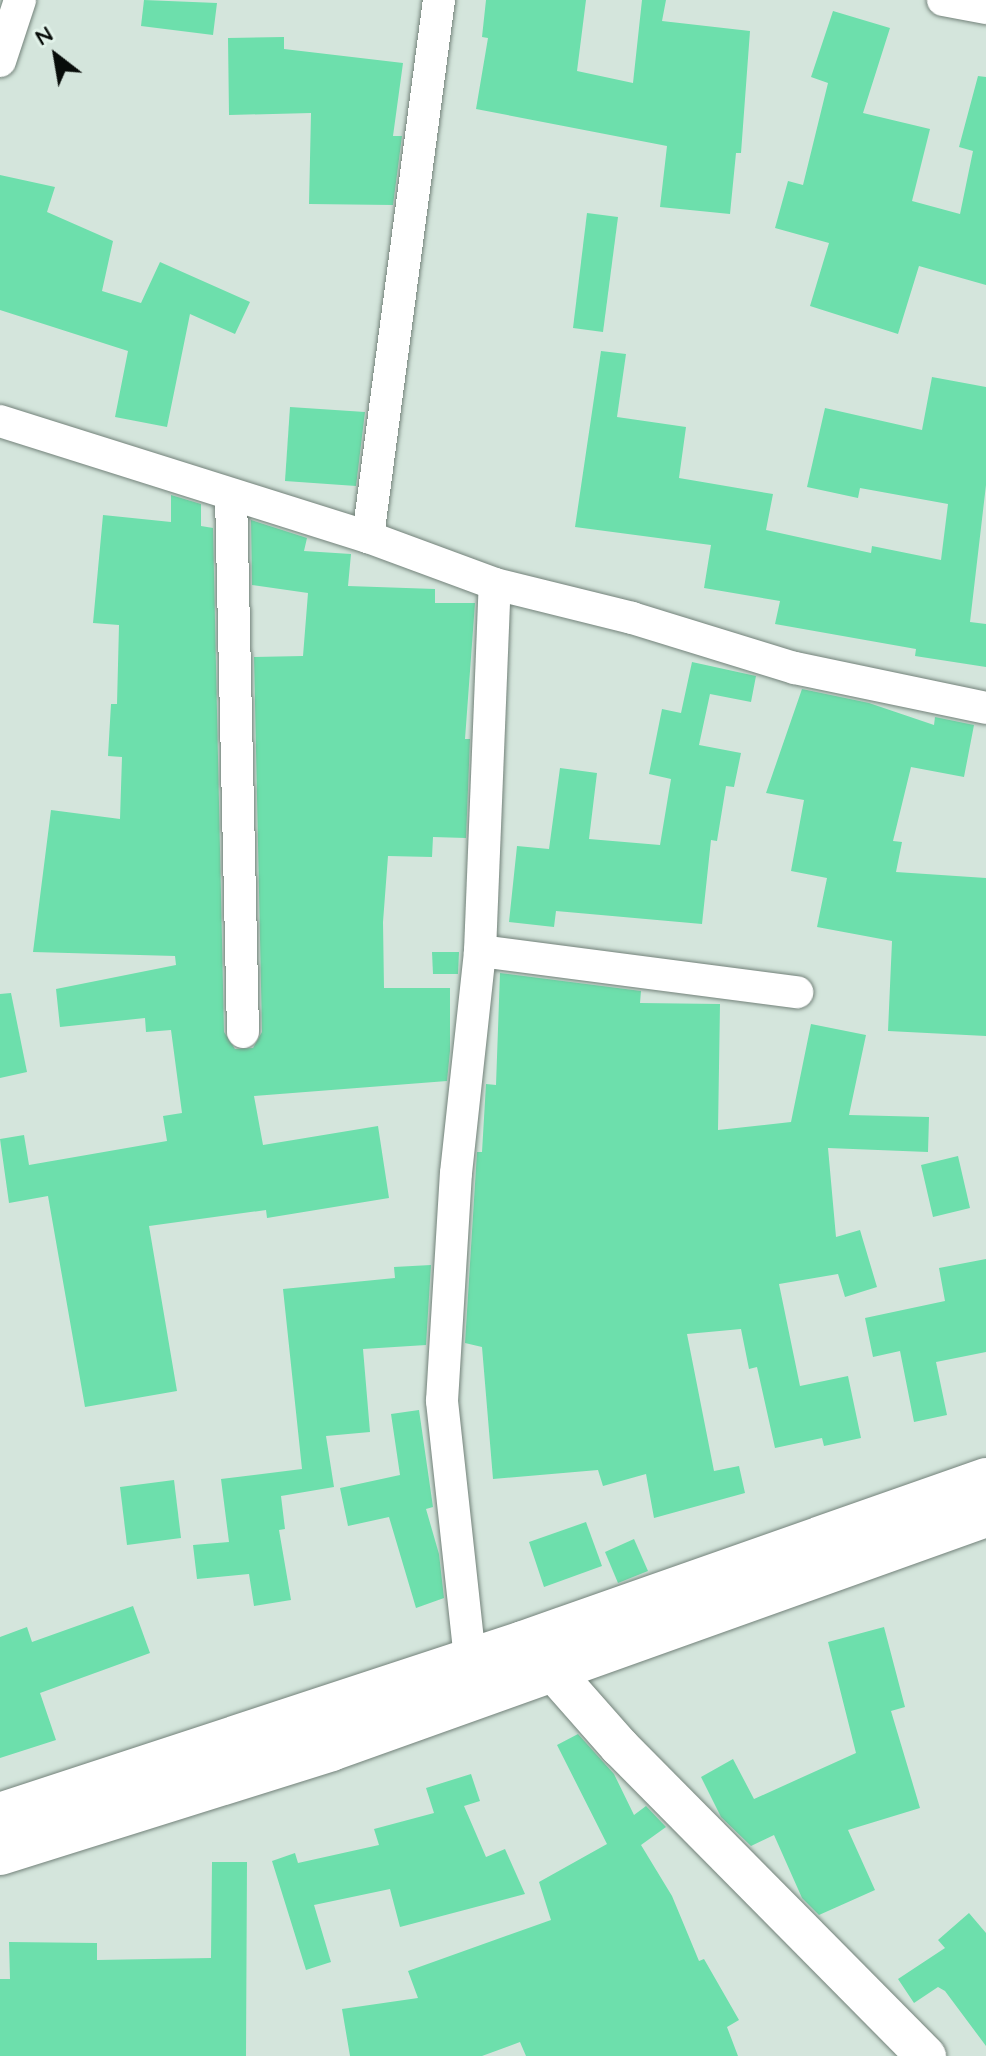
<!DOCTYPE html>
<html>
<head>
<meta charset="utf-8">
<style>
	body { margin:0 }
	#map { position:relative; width:986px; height:2056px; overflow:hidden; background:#d4e5dc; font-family:Quicksand,sans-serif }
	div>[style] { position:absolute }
	.building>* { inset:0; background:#6ddfac }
	.roads { filter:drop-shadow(0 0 2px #73827a) drop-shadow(0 0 2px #73827a) }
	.minor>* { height:32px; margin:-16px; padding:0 16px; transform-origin:16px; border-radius:16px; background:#fff }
	.tertiary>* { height:40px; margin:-20px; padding:0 20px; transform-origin:20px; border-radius:20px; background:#fff }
	.primary>* { height:44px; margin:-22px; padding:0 22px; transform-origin:22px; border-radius:22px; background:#fff }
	span { translate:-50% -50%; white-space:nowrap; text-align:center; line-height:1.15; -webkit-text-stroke:6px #e1f2e9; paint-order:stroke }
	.north { position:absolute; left:16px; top:16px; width:80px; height:80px; -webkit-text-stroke:6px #e1f2e9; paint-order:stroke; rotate:329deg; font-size:22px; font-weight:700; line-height:32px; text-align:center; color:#080d0a }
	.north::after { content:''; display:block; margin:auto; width:28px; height:36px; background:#080d0a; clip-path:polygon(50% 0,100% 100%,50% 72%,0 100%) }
</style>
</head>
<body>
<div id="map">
	<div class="building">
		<i style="clip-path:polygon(144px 0,217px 3px,213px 35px,141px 26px)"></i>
		<i style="clip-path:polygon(486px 0,586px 0,577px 71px,633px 83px,642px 0,666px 0,662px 21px,750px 31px,741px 153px,736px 153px,730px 214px,660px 207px,667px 146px,476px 109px,488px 38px,482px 37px)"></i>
		<i style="clip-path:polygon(833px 11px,890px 28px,863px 113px,930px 129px,912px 201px,960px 214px,973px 151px,959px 147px,978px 76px,986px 77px,986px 285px,919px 266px,898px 334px,810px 306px,829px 243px,775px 228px,788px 181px,803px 185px,828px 83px,811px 77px)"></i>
		<i style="clip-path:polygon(284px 37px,284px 49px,403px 63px,393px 136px,402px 136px,393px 205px,309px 204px,311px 113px,229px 115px,228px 38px)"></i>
		<i style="clip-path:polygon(0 175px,55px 187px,47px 212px,113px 241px,102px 291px,141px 303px,160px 262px,250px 302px,235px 334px,190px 314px,167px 427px,115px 417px,128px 351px,0 310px)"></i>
		<i style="clip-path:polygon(587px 213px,618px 217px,603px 332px,573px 328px)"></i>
		<i style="clip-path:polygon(601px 351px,626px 354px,617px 417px,686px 427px,679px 478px,773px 494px,766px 530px,871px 553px,872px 546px,941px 560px,948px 504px,860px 488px,858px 498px,807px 487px,825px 408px,922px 430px,932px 377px,986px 387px,986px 485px,970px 622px,986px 624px,986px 667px,915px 656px,916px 649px,775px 624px,780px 601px,704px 588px,711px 545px,575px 527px)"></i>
		<i style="clip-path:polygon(290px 407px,365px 412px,356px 486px,285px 481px)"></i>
		<i style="clip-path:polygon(171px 495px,201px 504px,201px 526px,213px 528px,224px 1032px,235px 1049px,253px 1048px,262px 1032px,254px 657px,303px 656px,308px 593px,252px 585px,251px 520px,307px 538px,304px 551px,351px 554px,348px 586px,435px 589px,435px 603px,475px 603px,465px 739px,470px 739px,466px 838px,433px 837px,432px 857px,388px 856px,383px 922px,384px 988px,450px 988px,450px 1051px,447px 1081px,254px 1096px,263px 1145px,378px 1126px,389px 1198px,267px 1218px,266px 1210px,149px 1226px,177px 1391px,85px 1407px,48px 1196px,9px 1203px,0 1139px,24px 1135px,29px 1165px,167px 1141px,163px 1116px,182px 1113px,171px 1030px,146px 1032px,145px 1018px,60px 1027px,56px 989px,176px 965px,175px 956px,33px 952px,51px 810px,120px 819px,122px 757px,108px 756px,111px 704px,117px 704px,119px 625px,93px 623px,103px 515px,171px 522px)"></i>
		<i style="clip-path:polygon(692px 662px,756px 676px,751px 702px,710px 694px,699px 745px,741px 753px,734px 787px,726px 786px,717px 841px,711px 840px,702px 924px,556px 911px,554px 927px,509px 922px,517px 846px,549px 849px,560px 768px,597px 773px,589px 839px,660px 845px,671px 779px,649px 774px,662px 709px,681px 713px)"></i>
		<i style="clip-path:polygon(802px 689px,869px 703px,934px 725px,935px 717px,974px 725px,964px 777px,911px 767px,893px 841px,902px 842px,896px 872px,986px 878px,986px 1036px,888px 1031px,892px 941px,817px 927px,827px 878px,791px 871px,804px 800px,766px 793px)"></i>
		<i style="clip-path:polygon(432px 952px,459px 952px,458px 974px,433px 974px)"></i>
		<i style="clip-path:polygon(500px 973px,641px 991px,640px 1003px,720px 1004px,718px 1130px,791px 1122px,811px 1024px,866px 1035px,849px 1115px,929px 1117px,928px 1152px,828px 1148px,836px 1237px,860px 1230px,877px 1287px,845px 1297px,838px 1274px,779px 1284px,800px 1386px,848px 1376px,861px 1438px,824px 1446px,822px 1438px,775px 1448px,757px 1367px,749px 1369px,741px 1329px,687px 1334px,714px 1471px,739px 1466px,745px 1493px,654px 1518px,646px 1474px,603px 1486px,598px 1470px,493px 1479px,482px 1347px,465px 1343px,477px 1152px,482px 1152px,486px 1084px,496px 1085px)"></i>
		<i style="clip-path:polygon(11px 993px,27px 1072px,0 1078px,0 994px)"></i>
		<i style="clip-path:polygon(958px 1156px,970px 1208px,933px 1217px,921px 1165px)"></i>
		<i style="clip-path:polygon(986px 1259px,986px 1352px,936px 1362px,947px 1415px,914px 1422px,900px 1351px,873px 1357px,865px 1318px,945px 1301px,939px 1268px)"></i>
		<i style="clip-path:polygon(431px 1265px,426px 1345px,363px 1349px,370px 1432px,326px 1436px,334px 1487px,281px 1496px,285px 1529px,279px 1530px,291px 1600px,254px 1606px,249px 1574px,197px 1579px,193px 1545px,229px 1542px,221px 1479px,302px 1469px,283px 1289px,395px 1278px,394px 1267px)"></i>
		<i style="clip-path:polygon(419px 1410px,433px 1507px,426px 1509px,439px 1554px,444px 1598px,416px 1608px,389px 1517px,348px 1526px,340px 1488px,400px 1475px,391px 1414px)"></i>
		<i style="clip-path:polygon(174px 1480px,181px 1538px,127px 1545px,120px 1487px)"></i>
		<i style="clip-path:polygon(586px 1522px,602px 1566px,544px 1587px,529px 1542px)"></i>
		<i style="clip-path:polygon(634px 1539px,648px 1571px,618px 1583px,605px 1552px)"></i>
		<i style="clip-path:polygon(133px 1606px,150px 1653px,40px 1693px,56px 1740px,0 1758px,0 1637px,27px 1627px,32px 1642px)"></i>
		<i style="clip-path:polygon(884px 1627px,905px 1707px,891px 1711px,920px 1808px,848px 1830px,875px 1890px,819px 1915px,802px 1898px,774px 1835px,751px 1846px,721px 1817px,701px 1777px,733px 1759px,754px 1799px,856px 1753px,828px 1642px)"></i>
		<i style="clip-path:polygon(578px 1734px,614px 1774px,634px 1815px,646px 1806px,666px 1827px,641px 1845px,672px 1896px,699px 1961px,704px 1959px,739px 2020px,727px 2027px,738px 2056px,526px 2056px,520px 2042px,482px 2056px,350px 2056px,342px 2009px,418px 1998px,408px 1971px,551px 1920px,539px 1882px,607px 1844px,557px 1745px)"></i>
		<i style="clip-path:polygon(471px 1774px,480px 1801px,464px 1806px,486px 1857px,505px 1849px,525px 1894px,400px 1927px,390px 1889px,314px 1905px,331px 1962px,306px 1970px,272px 1861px,295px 1853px,298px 1863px,379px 1845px,374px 1829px,434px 1813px,426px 1788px)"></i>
		<i style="clip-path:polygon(212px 1862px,247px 1862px,246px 2056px,0 2056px,0 1979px,10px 1979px,9px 1942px,97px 1943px,97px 1960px,211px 1958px)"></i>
		<i style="clip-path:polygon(969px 1913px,986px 1933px,986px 2046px,945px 1991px,938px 1987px,914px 2003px,898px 1979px,945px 1948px,938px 1940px)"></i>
	</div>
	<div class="roads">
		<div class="minor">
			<i style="left:943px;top:0;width:44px;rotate:10.5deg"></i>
			<i style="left:0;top:61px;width:64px;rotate:-71.8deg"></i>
			<i style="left:0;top:421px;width:386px;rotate:17.5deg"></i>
			<i style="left:368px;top:537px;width:135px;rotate:20.3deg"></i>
			<i style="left:495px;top:584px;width:141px;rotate:13.9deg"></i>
			<i style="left:632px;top:618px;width:170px;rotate:17.1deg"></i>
			<i style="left:795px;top:668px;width:195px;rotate:11.8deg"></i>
			<i style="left:231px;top:495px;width:537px;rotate:88.72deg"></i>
			<i style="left:368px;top:537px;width:542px;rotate:-82.47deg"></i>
			<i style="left:480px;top:951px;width:320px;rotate:7.4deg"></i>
			<i style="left:470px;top:1659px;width:260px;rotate:-96.2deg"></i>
			<i style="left:442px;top:1401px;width:228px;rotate:-86.5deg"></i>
			<i style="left:456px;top:1173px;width:223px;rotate:-83.8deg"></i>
			<i style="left:480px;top:951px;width:367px;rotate:-87.7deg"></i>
		</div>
		<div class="tertiary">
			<i style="left:552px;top:1670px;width:103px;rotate:48.6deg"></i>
			<i style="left:620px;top:1747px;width:435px;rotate:45.3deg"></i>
		</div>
		<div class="primary">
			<i style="left:0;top:1815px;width:551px;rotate:-18.2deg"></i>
			<i style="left:523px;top:1643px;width:491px;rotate:-19.4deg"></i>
			<i style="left:0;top:1853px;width:347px;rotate:-17.4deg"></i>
			<i style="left:331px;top:1749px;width:696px;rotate:-19.66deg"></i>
		</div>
	</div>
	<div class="north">N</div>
</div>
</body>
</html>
